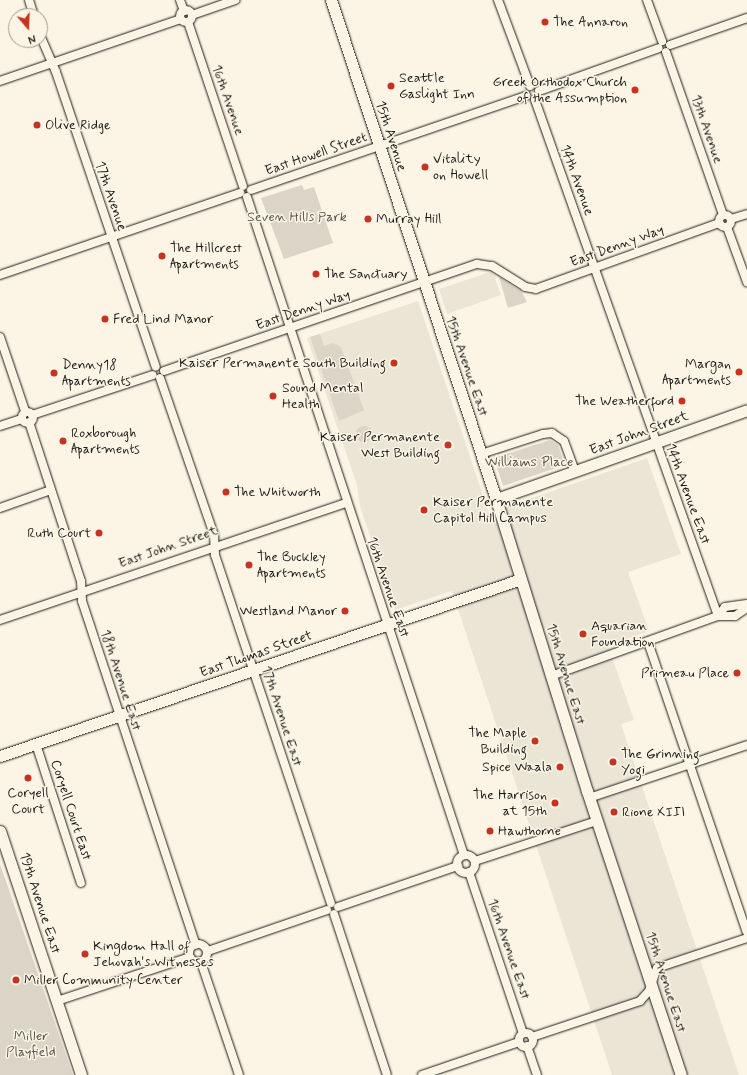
<!DOCTYPE html>
<html>
<head>
<meta charset="utf-8">
<style>
	body { margin:0 }
	#map { position:relative; width:747px; height:1075px; overflow:hidden; background:#fcf5e5; font-family:Mynerve,sans-serif }
	div>[style] { position:absolute }
	.built>* { inset:0; background:#ebe5d6 }
	.green>* { inset:0; background:#dbd5c8 }
	.round { border-radius:50% }
	.roads { filter:drop-shadow(0 0 1px #1c1c1c) drop-shadow(0 0 1px #1c1c1c) }
	.street>* { height:8px; margin:-4px; padding:0 4px; transform-origin:4px; border-radius:4px; background:#fcf5e5 }
	.street>.ring { margin:-4px; padding:0; box-sizing:content-box; background:none; border:8px solid #fcf5e5; border-radius:50% }
	.secondary>* { height:11px; margin:-5.5px; padding:0 5.5px; transform-origin:5.5px; border-radius:5.5px; background:#fcf5e5 }
	.dots>* { width:11px; height:11px; translate:-50% -50%; box-sizing:border-box; border:2px solid #fcf5e5; border-radius:50% }
	span { translate:-50% -50%; white-space:nowrap; text-align:center; line-height:1.15; -webkit-text-stroke:3px #fcf5e5; paint-order:stroke }
	.poi-label { font-size:14px; color:#1c1c1c }
	.left { translate:0 -50%; text-align:left }
	.right { translate:-100% -50%; text-align:right }
	.street-label { font-size:14px; color:#1c1c1c }
	.park-label { font-size:14px; color:#555450 }
	.north { position:absolute; left:8px; top:8px; width:40px; height:40px; box-sizing:border-box; background:#fcf5e5; border:1px solid #a29e95; border-radius:50%; rotate:161deg; font-size:11px; font-weight:700; line-height:16px; text-align:center; color:#1c1c1c }
	.north::after { content:''; display:block; margin:auto; width:14px; height:18px; background:#c8321e; clip-path:polygon(50% 0,100% 100%,50% 72%,0 100%) }
</style>
</head>
<body>
<div id="map">
	<div class="built">
		<i style="clip-path:polygon(490px 272px,496px 276px,495px 278px,501px 295px,447px 314px,439px 289px)"></i>
		<i style="clip-path:polygon(418px 301px,489px 513px,647px 458px,681px 554px,628px 572px,649px 631px,608px 646px,634px 720px,621px 724px,739px 1075px,612px 1075px,452px 591px,395px 610px,360px 506px,357px 485px,307px 338px)"></i>
	</div>
	<div class="green">
		<i style="clip-path:polygon(302px 185px,304px 190px,314px 187px,333px 243px,284px 259px,261px 198px)"></i>
		<i style="clip-path:polygon(499px 277px,521px 291px,527px 302px,508px 308px)"></i>
		<i style="clip-path:polygon(320px 334px,324px 346px,333px 343px,341px 347px,364px 410px,339px 421px,310px 337px)"></i>
		<i class="round" style="left:356px;top:426px;width:16px;height:16px"></i>
		<i style="clip-path:polygon(550px 440px,558px 445px,565px 465px,503px 486px,494px 458px)"></i>
		<i style="clip-path:polygon(0 864px,73px 1075px,0 1075px)"></i>
	</div>
	<div class="roads">
		<div class="street">
			<i style="left:29px;top:0;width:17px;rotate:73deg"></i>
			<i style="left:180px;top:0;width:12px;rotate:70deg"></i>
			<i style="left:498px;top:0;width:92px;rotate:69.6deg"></i>
			<i style="left:647px;top:0;width:44px;rotate:69.9deg"></i>
			<i class="ring" style="left:180px;top:10px;width:4px;height:4px"></i>
			<i style="left:192px;top:15px;width:46px;rotate:-19.2deg"></i>
			<i style="left:188px;top:22px;width:173px;rotate:71.5deg"></i>
			<i style="left:40px;top:35px;width:40px;rotate:66.6deg"></i>
			<i style="left:56px;top:72px;width:311px;rotate:71.3deg"></i>
			<i style="left:670px;top:45px;width:82px;rotate:-19.3deg"></i>
			<i style="left:666px;top:52px;width:173px;rotate:70.7deg"></i>
			<i style="left:0;top:81px;width:191px;rotate:-18.9deg"></i>
			<i style="left:539px;top:91px;width:127px;rotate:-19.7deg"></i>
			<i style="left:535px;top:100px;width:547px;rotate:70.47deg"></i>
			<i style="left:251px;top:190px;width:291px;rotate:-18.9deg"></i>
			<i style="left:247px;top:197px;width:693px;rotate:71.75deg"></i>
			<i class="ring" style="left:719px;top:215px;width:4px;height:4px"></i>
			<i style="left:731px;top:219px;width:17px;rotate:-17deg"></i>
			<i style="left:727px;top:227px;width:59px;rotate:70deg"></i>
			<i style="left:0;top:275px;width:254px;rotate:-18.9deg"></i>
			<i style="left:0;top:337px;width:78px;rotate:71.3deg"></i>
			<i style="left:164px;top:371px;width:331px;rotate:-18.9deg"></i>
			<i style="left:477px;top:264px;width:15px;rotate:8deg"></i>
			<i style="left:492px;top:266px;width:39px;rotate:32deg"></i>
			<i style="left:525px;top:287px;width:11px;rotate:10deg"></i>
			<i style="left:536px;top:289px;width:195px;rotate:-19.8deg"></i>
			<i style="left:160px;top:378px;width:166px;rotate:71deg"></i>
			<i style="left:214px;top:535px;width:20px;rotate:87deg"></i>
			<i style="left:215px;top:555px;width:367px;rotate:71.6deg"></i>
			<i class="ring" style="left:21.5px;top:411.5px;width:3px;height:3px"></i>
			<i style="left:32px;top:415px;width:127px;rotate:-18.3deg"></i>
			<i style="left:29px;top:422px;width:167px;rotate:71.9deg"></i>
			<i style="left:81px;top:581px;width:20px;rotate:87deg"></i>
			<i style="left:82px;top:601px;width:362px;rotate:71.7deg"></i>
			<i style="left:0;top:426px;width:23px;rotate:-18deg"></i>
			<i style="left:481px;top:454px;width:65px;rotate:-17.9deg"></i>
			<i style="left:543px;top:434px;width:9px;rotate:-6deg"></i>
			<i style="left:552px;top:433px;width:14px;rotate:34deg"></i>
			<i style="left:564px;top:441px;width:32px;rotate:70deg"></i>
			<i style="left:0;top:508px;width:54px;rotate:-19.4deg"></i>
			<i style="left:718px;top:616px;width:11px;rotate:-52deg"></i>
			<i style="left:725px;top:607px;width:22px;rotate:-8deg"></i>
			<i style="left:0;top:620px;width:365px;rotate:-18.7deg"></i>
			<i style="left:648px;top:642px;width:306px;rotate:71.2deg"></i>
			<i style="left:551px;top:676px;width:177px;rotate:-19.8deg"></i>
			<i style="left:718px;top:616px;width:17px"></i>
			<i style="left:735px;top:616px;width:14px;rotate:-34deg"></i>
			<i style="left:36px;top:744px;width:146px;rotate:72.1deg"></i>
			<i style="left:589px;top:798px;width:167px;rotate:-18.5deg"></i>
			<i class="ring" style="left:457px;top:855px;width:10px;height:10px"></i>
			<i style="left:475px;top:861px;width:128px;rotate:-18.2deg"></i>
			<i style="left:469px;top:872px;width:170px;rotate:71.5deg"></i>
			<i style="left:338px;top:907px;width:127px;rotate:-18.9deg"></i>
			<i style="left:334px;top:914px;width:169px;rotate:71.8deg"></i>
			<i class="ring" style="left:189px;top:944px;width:10px;height:10px"></i>
			<i style="left:208px;top:951px;width:126px;rotate:-19deg"></i>
			<i style="left:201px;top:962px;width:119px;rotate:71.4deg"></i>
			<i style="left:57px;top:1001px;width:140px;rotate:-18.3deg"></i>
			<i class="ring" style="left:519px;top:1033px;width:6px;height:6px"></i>
			<i style="left:532px;top:1037px;width:114px;rotate:-18.4deg"></i>
			<i style="left:640px;top:1001px;width:13px;rotate:-48deg"></i>
			<i style="left:649px;top:991px;width:24px;rotate:-71deg"></i>
			<i style="left:657px;top:968px;width:95px;rotate:-18.4deg"></i>
			<i style="left:527px;top:1046px;width:31px;rotate:71deg"></i>
			<i style="left:422px;top:1075px;width:102px;rotate:-18.8deg"></i>
		</div>
		<div class="secondary">
			<i style="left:331px;top:0;width:526px;rotate:71.7deg"></i>
			<i style="left:496px;top:499px;width:306px;rotate:72.7deg"></i>
			<i style="left:587px;top:791px;width:299px;rotate:71.7deg"></i>
			<i style="left:496px;top:499px;width:266px;rotate:-19.5deg"></i>
			<i style="left:0;top:756px;width:550px;rotate:-18.76deg"></i>
			<i style="left:0;top:831px;width:257px;rotate:71.6deg"></i>
		</div>
	</div>
	<div class="dots">
		<i style="left:545px;top:22px;background:#c8321e"></i>
		<i style="left:391px;top:86px;background:#c8321e"></i>
		<i style="left:635px;top:90px;background:#c8321e"></i>
		<i style="left:37px;top:125px;background:#c8321e"></i>
		<i style="left:425px;top:167px;background:#c8321e"></i>
		<i style="left:368px;top:219px;background:#c8321e"></i>
		<i style="left:162px;top:256px;background:#c8321e"></i>
		<i style="left:316px;top:274px;background:#c8321e"></i>
		<i style="left:105px;top:319px;background:#c8321e"></i>
		<i style="left:394px;top:363px;background:#c8321e"></i>
		<i style="left:739px;top:372px;background:#c8321e"></i>
		<i style="left:54px;top:373px;background:#c8321e"></i>
		<i style="left:273px;top:396px;background:#c8321e"></i>
		<i style="left:682px;top:401px;background:#c8321e"></i>
		<i style="left:63px;top:441px;background:#c8321e"></i>
		<i style="left:448px;top:445px;background:#c8321e"></i>
		<i style="left:226px;top:492px;background:#c8321e"></i>
		<i style="left:424px;top:510px;background:#c8321e"></i>
		<i style="left:99px;top:533px;background:#c8321e"></i>
		<i style="left:249px;top:565px;background:#c8321e"></i>
		<i style="left:345px;top:611px;background:#c8321e"></i>
		<i style="left:583px;top:634px;background:#c8321e"></i>
		<i style="left:737px;top:673px;background:#c8321e"></i>
		<i style="left:535px;top:741px;background:#c8321e"></i>
		<i style="left:613px;top:762px;background:#c8321e"></i>
		<i style="left:560px;top:767px;background:#c8321e"></i>
		<i style="left:28px;top:778px;background:#c8321e"></i>
		<i style="left:555px;top:803px;background:#c8321e"></i>
		<i style="left:614px;top:812px;background:#c8321e"></i>
		<i style="left:490px;top:831px;background:#c8321e"></i>
		<i style="left:85px;top:954px;background:#c8321e"></i>
		<i style="left:16px;top:980px;background:#c8321e"></i>
	</div>
	<div class="poi-label">
		<span class="left" style="left:553px;top:22px">The Annaron</span>
		<span class="left" style="left:399px;top:86px">Seattle<br>Gaslight Inn</span>
		<span class="right" style="left:627px;top:90px">Greek Orthodox Church<br>of the Assumption</span>
		<span class="left" style="left:45px;top:125px">Olive Ridge</span>
		<span class="left" style="left:433px;top:167px">Vitality<br>on Howell</span>
		<span class="left" style="left:376px;top:219px">Murray Hill</span>
		<span class="left" style="left:170px;top:256px">The Hillcrest<br>Apartments</span>
		<span class="left" style="left:324px;top:274px">The Sanctuary</span>
		<span class="left" style="left:113px;top:319px">Fred Lind Manor</span>
		<span class="right" style="left:386px;top:363px">Kaiser Permanente South Building</span>
		<span class="right" style="left:731px;top:372px">Margan<br>Apartments</span>
		<span class="left" style="left:62px;top:373px">Denny18<br>Apartments</span>
		<span class="left" style="left:282px;top:396px">Sound Mental<br>Health</span>
		<span class="right" style="left:674px;top:401px">The Weatherford</span>
		<span class="left" style="left:71px;top:441px">Roxborough<br>Apartments</span>
		<span class="right" style="left:440px;top:445px">Kaiser Permanente<br>West Building</span>
		<span class="left" style="left:234px;top:492px">The Whitworth</span>
		<span class="left" style="left:433px;top:510px">Kaiser Permanente<br>Capitol Hill Campus</span>
		<span class="right" style="left:91px;top:533px">Ruth Court</span>
		<span class="left" style="left:257px;top:565px">The Buckley<br>Apartments</span>
		<span class="right" style="left:337px;top:611px">Westland Manor</span>
		<span class="left" style="left:591px;top:634px">Aquarian<br>Foundation</span>
		<span class="right" style="left:729px;top:673px">Primeau Place</span>
		<span class="right" style="left:527px;top:741px">The Maple<br>Building</span>
		<span class="left" style="left:621px;top:762px">The Grinning<br>Yogi</span>
		<span class="right" style="left:552px;top:767px">Spice Waala</span>
		<span style="left:28px;top:801px">Coryell<br>Court</span>
		<span class="right" style="left:547px;top:803px">The Harrison<br>at 15th</span>
		<span class="left" style="left:622px;top:812px">Rione XIII</span>
		<span class="left" style="left:498px;top:831px">Hawthorne</span>
		<span class="left" style="left:93px;top:954px">Kingdom Hall of<br>Jehovah's Witnesses</span>
		<span class="left" style="left:24px;top:980px">Miller Community Center</span>
	</div>
	<div class="street-label">
		<span style="left:228px;top:100px;rotate:71deg">16th Avenue</span>
		<span style="left:707px;top:129px;rotate:71deg">13th Avenue</span>
		<span style="left:391px;top:136px;rotate:72deg">15th Avenue</span>
		<span style="left:316px;top:154px;rotate:-19deg">East Howell Street</span>
		<span style="left:577px;top:180px;rotate:70deg">14th Avenue</span>
		<span style="left:111px;top:196px;rotate:71deg">17th Avenue</span>
		<span style="left:617px;top:246px;rotate:-20deg">East Denny Way</span>
		<span style="left:303px;top:310px;rotate:-19deg">East Denny Way</span>
		<span style="left:467px;top:366px;rotate:71deg">15th Avenue East</span>
		<span style="left:639px;top:433px;rotate:-20deg">East John Street</span>
		<span style="left:688px;top:494px;rotate:70deg">14th Avenue East</span>
		<span style="left:168px;top:547px;rotate:-19deg">East John Street</span>
		<span style="left:388px;top:587px;rotate:71deg">16th Avenue East</span>
		<span style="left:256px;top:654px;rotate:-19deg">East Thomas Street</span>
		<span style="left:566px;top:674px;rotate:73deg">15th Avenue East</span>
		<span style="left:121px;top:680px;rotate:72deg">18th Avenue East</span>
		<span style="left:282px;top:716px;rotate:72deg">17th Avenue East</span>
		<span style="left:71px;top:810px;rotate:72deg">Coryell Court East</span>
		<span style="left:40px;top:903px;rotate:72deg">19th Avenue East</span>
		<span style="left:509px;top:949px;rotate:71deg">16th Avenue East</span>
		<span style="left:666px;top:982px;rotate:72deg">15th Avenue East</span>
	</div>
	<div class="park-label">
		<span style="left:297px;top:217px">Seven Hills Park</span>
		<span style="left:529px;top:462px">Williams Place</span>
		<span style="left:31px;top:1044px">Miller<br>Playfield</span>
	</div>
	<div class="north">N</div>
</div>
</body>
</html>
